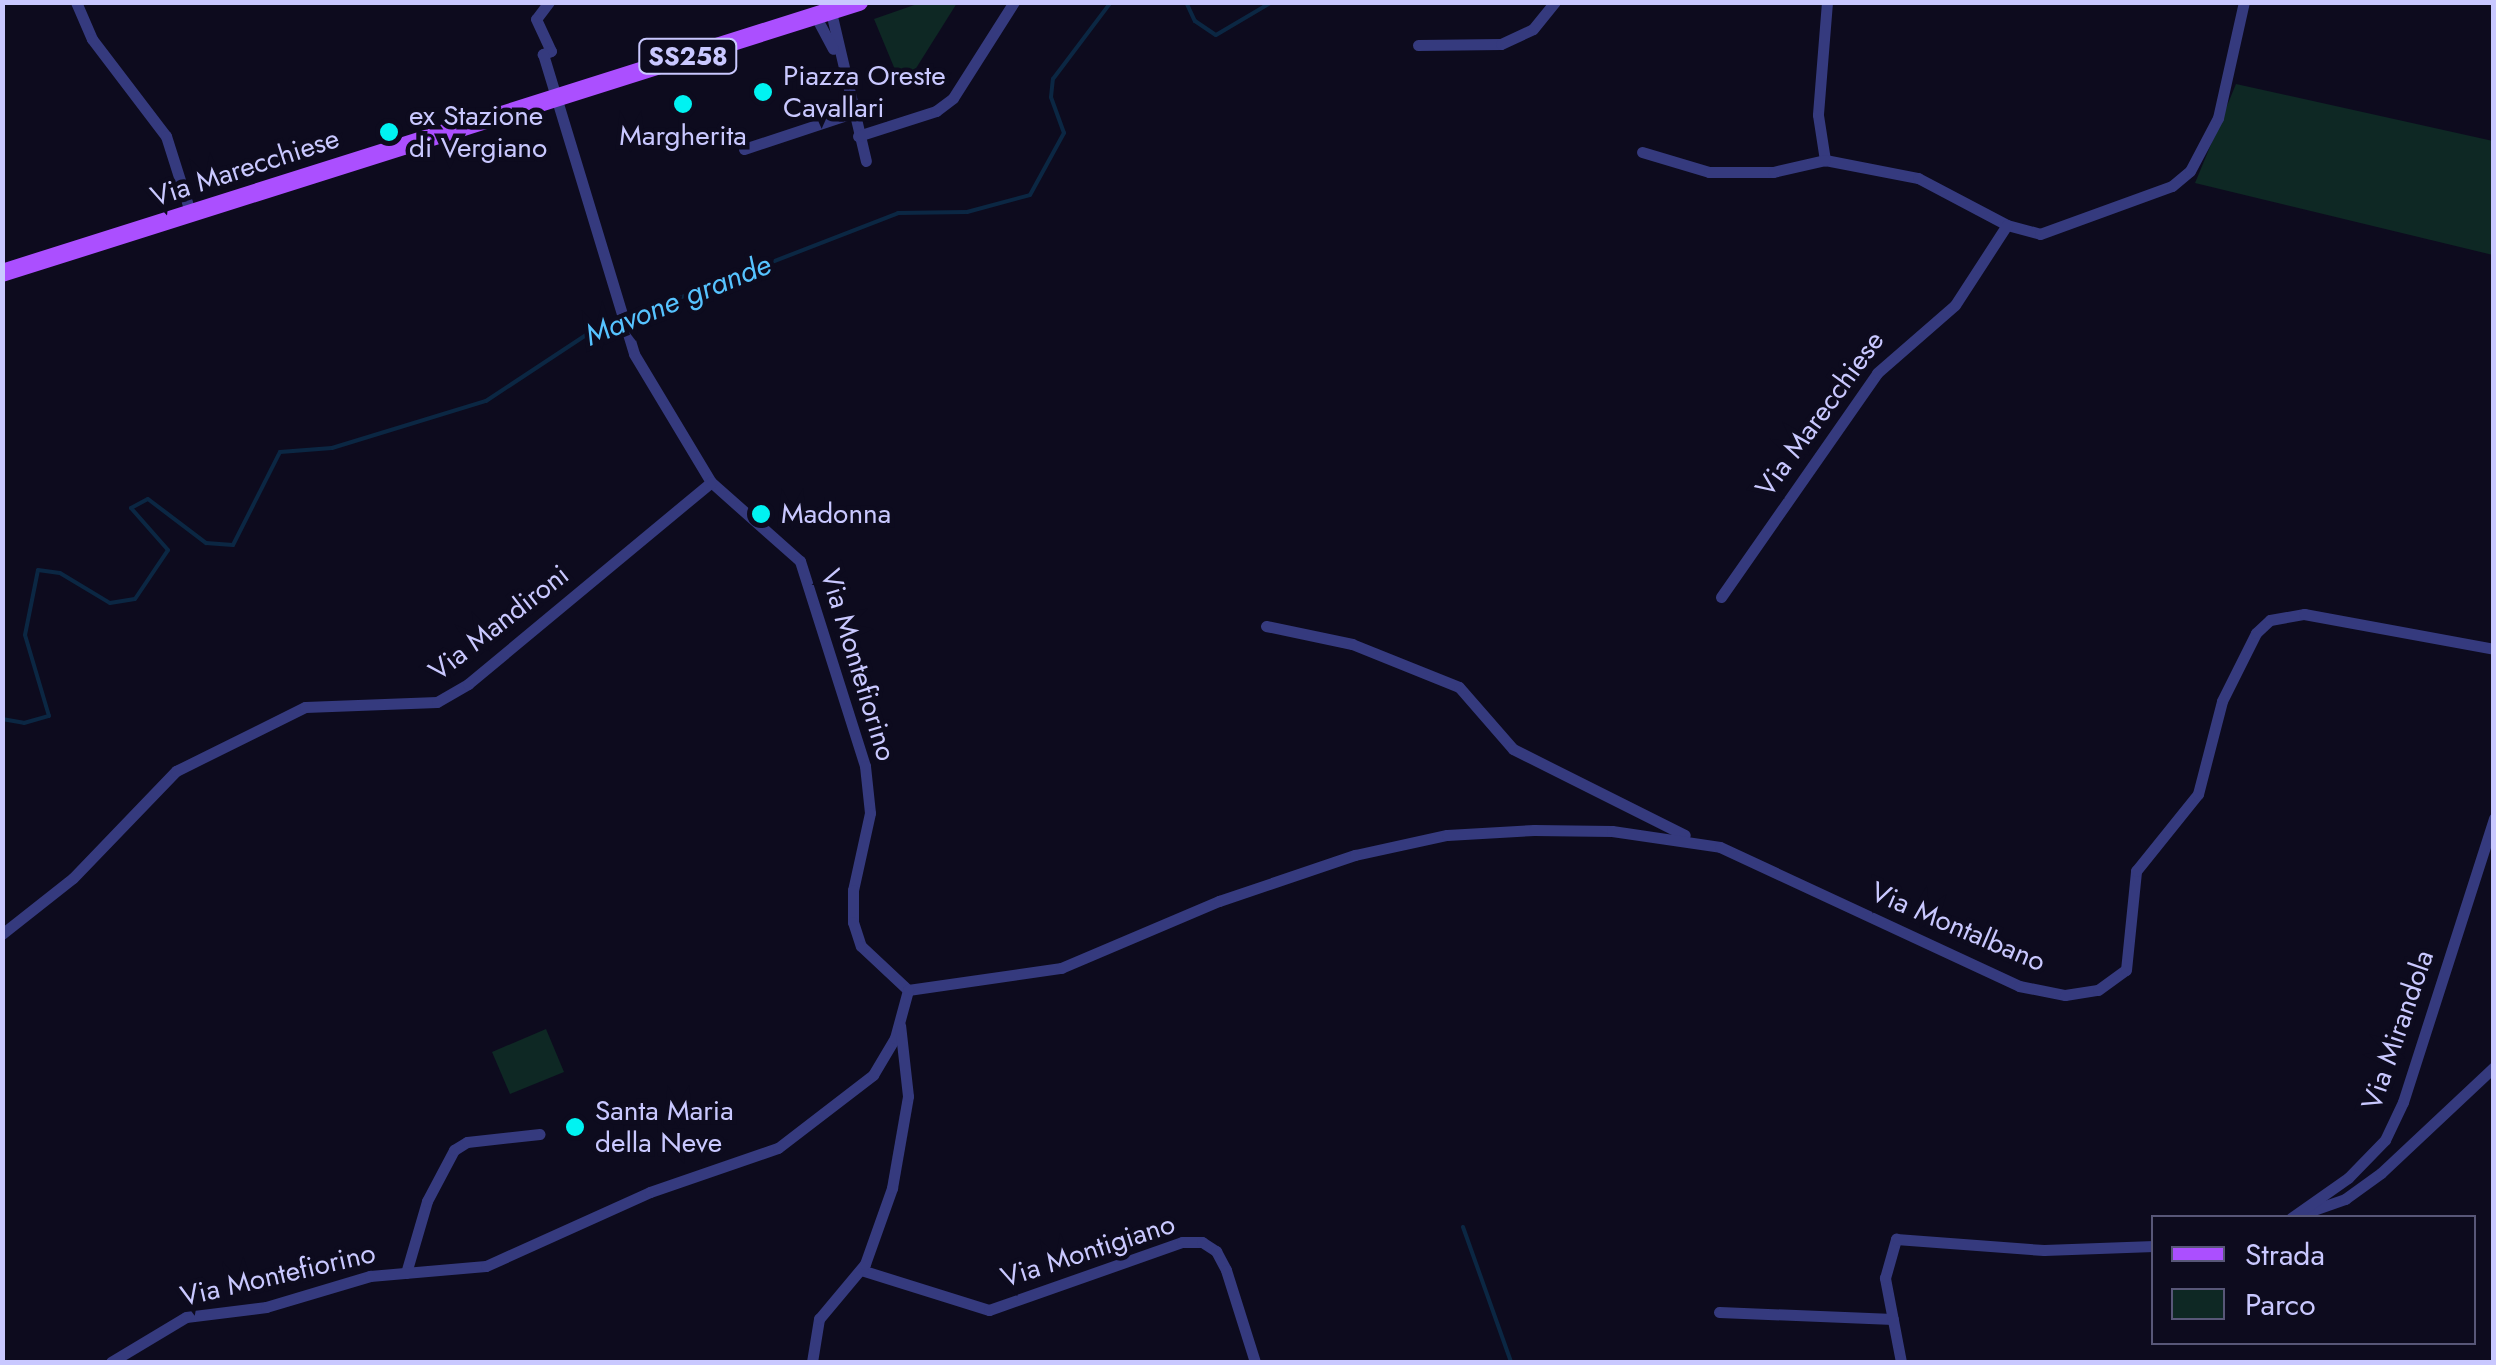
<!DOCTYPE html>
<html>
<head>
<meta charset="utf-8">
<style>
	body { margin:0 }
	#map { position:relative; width:2496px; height:1365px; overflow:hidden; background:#0d0b1e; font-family:Jost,sans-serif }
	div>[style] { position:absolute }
	.green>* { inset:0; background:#0e2824 }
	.stream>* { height:4px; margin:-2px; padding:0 2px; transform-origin:2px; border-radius:2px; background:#0b2743 }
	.minor>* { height:11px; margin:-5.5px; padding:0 5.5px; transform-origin:5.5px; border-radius:5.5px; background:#353a7e }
	.primary>* { height:18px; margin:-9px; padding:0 9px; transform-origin:9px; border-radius:9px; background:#ab4fff }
	.dots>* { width:28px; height:28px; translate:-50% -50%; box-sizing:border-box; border:5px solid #0d0b1e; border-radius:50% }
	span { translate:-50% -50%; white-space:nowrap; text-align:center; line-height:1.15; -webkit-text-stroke:9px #0d0b1e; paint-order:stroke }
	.shield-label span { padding:2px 8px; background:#0d0b1e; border:2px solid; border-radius:8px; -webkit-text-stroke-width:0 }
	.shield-label { font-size:25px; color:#c9c8ff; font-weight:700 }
	.poi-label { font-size:28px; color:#c9c8ff }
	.left { translate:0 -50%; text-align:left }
	.street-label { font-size:28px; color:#c9c8ff }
	.water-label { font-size:30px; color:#56c3ff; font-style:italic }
	.frame { position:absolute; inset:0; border:5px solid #c9c8ff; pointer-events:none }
	.legend { position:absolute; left:2151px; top:1215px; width:325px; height:130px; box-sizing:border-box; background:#0d0b1e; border:2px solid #585778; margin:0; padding:12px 18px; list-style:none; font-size:30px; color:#c9c8ff }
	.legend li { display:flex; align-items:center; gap:20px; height:50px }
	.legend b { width:50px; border:2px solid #585778 }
</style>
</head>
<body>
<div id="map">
	<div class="green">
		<i style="clip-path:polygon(920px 3px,957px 3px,903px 89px,874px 19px)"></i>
		<i style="clip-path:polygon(2236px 84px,2493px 141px,2493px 255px,2195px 183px)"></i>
		<i style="clip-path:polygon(546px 1029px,564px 1072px,510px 1094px,492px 1052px)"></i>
	</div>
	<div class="stream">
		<i style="left:1186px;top:2px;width:21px;rotate:65deg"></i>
		<i style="left:1195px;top:21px;width:25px;rotate:34deg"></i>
		<i style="left:1216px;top:35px;width:65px;rotate:-30.5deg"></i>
		<i style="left:2px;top:719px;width:22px;rotate:10deg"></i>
		<i style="left:24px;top:723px;width:26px;rotate:-16deg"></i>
		<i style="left:49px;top:716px;width:84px;rotate:-106.5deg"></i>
		<i style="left:25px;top:635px;width:66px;rotate:-78.7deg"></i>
		<i style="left:38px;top:570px;width:22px;rotate:8deg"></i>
		<i style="left:60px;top:573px;width:58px;rotate:31deg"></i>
		<i style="left:110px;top:603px;width:25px;rotate:-9deg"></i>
		<i style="left:135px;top:599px;width:59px;rotate:-56deg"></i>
		<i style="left:168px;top:550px;width:56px;rotate:-131.4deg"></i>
		<i style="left:131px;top:508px;width:19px;rotate:-28deg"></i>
		<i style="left:148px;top:499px;width:73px;rotate:37.2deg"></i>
		<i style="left:206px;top:543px;width:27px;rotate:4deg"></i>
		<i style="left:233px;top:545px;width:104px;rotate:-63.2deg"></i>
		<i style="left:280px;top:452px;width:52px;rotate:-4.4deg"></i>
		<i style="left:332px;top:448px;width:161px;rotate:-17deg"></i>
		<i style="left:486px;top:401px;width:123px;rotate:-33.4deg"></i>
		<i style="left:589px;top:333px;width:331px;rotate:-21.2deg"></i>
		<i style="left:898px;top:213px;width:69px;rotate:-0.8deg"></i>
		<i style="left:967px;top:212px;width:65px;rotate:-15.1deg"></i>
		<i style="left:1030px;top:195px;width:71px;rotate:-61.3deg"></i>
		<i style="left:1064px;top:133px;width:38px;rotate:-110deg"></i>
		<i style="left:1051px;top:97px;width:18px;rotate:-84deg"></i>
		<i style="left:1053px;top:79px;width:96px;rotate:-53deg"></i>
		<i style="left:1463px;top:1227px;width:143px;rotate:70.4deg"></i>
	</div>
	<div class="minor">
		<i style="left:76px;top:2px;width:40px;rotate:66.6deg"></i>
		<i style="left:92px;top:39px;width:122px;rotate:52.7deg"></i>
		<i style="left:166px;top:136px;width:83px;rotate:72.4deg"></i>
		<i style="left:549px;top:2px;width:21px;rotate:127deg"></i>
		<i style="left:536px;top:19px;width:35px;rotate:65deg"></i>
		<i style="left:551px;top:51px;width:9px;rotate:159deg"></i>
		<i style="left:543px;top:54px;width:313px;rotate:73.1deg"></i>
		<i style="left:634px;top:354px;width:149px;rotate:59deg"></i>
		<i style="left:711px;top:482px;width:119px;rotate:41.6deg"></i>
		<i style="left:800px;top:561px;width:215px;rotate:72.4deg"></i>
		<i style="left:865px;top:766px;width:47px;rotate:83.9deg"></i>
		<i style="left:870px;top:813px;width:79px;rotate:102.4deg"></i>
		<i style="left:853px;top:890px;width:32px;rotate:90deg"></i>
		<i style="left:853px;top:922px;width:25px;rotate:72deg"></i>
		<i style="left:861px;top:946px;width:64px;rotate:43.1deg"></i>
		<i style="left:1827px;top:2px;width:113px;rotate:94.6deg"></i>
		<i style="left:1818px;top:115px;width:46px;rotate:81.2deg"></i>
		<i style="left:1825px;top:160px;width:95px;rotate:11deg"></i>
		<i style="left:1918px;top:178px;width:101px;rotate:27.8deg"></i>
		<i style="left:2007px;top:225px;width:34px;rotate:15deg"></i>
		<i style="left:2040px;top:234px;width:140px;rotate:-20deg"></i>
		<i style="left:2172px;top:186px;width:23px;rotate:-40deg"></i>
		<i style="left:2190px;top:171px;width:60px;rotate:-62.2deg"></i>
		<i style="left:2218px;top:118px;width:119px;rotate:-77.4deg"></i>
		<i style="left:831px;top:12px;width:153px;rotate:76.8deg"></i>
		<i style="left:816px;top:17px;width:36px;rotate:62deg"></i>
		<i style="left:1418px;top:45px;width:83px;rotate:-0.7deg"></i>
		<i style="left:1501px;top:44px;width:35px;rotate:-25deg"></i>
		<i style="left:1533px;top:29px;width:35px;rotate:-51deg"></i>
		<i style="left:858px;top:136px;width:82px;rotate:-17.8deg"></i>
		<i style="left:936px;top:111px;width:21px;rotate:-37deg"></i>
		<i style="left:953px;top:98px;width:114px;rotate:-57.6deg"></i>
		<i style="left:744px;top:149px;width:115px;rotate:-18.3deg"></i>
		<i style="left:1642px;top:152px;width:70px;rotate:16.6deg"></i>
		<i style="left:1709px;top:172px;width:64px"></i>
		<i style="left:1773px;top:172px;width:53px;rotate:-13deg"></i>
		<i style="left:1721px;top:597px;width:273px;rotate:-55.1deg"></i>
		<i style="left:1877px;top:373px;width:103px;rotate:-41.1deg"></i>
		<i style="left:1955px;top:305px;width:95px;rotate:-57deg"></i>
		<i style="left:1266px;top:626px;width:88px;rotate:11.8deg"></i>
		<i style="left:1352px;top:644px;width:115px;rotate:21.9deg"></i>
		<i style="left:1459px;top:687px;width:82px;rotate:48.9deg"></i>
		<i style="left:1513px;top:749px;width:192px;rotate:26.6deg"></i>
		<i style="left:2px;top:934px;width:90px;rotate:-38.3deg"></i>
		<i style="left:73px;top:878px;width:149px;rotate:-46.1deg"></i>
		<i style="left:176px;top:771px;width:144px;rotate:-26.4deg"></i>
		<i style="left:305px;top:707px;width:132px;rotate:-2.2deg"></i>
		<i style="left:437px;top:702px;width:36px;rotate:-30deg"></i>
		<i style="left:468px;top:684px;width:316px;rotate:-39.7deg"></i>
		<i style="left:908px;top:990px;width:155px;rotate:-8.2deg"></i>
		<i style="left:1061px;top:968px;width:172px;rotate:-23deg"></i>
		<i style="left:1219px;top:901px;width:144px;rotate:-18.7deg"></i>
		<i style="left:1355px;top:855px;width:94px;rotate:-12.3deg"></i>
		<i style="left:1447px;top:835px;width:87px;rotate:-3.3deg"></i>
		<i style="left:1534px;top:830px;width:78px;rotate:0.7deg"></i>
		<i style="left:1612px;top:831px;width:109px;rotate:8.4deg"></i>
		<i style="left:1720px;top:847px;width:330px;rotate:24.9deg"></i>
		<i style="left:2019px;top:986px;width:47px;rotate:11.1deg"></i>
		<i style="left:2065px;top:995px;width:33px;rotate:-9deg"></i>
		<i style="left:2098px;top:990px;width:34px;rotate:-36deg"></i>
		<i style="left:2126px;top:970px;width:100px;rotate:-84.2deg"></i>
		<i style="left:2136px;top:871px;width:99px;rotate:-51.2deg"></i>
		<i style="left:2198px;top:794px;width:96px;rotate:-75.5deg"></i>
		<i style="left:2222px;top:701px;width:76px;rotate:-63.4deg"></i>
		<i style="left:2256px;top:633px;width:19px;rotate:-43deg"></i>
		<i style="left:2270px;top:620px;width:35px;rotate:-10deg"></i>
		<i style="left:2304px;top:614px;width:193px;rotate:10.4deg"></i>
		<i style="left:2302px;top:1214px;width:46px;rotate:-19.2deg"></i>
		<i style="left:2345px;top:1199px;width:44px;rotate:-35.8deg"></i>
		<i style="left:2381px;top:1173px;width:155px;rotate:-43.2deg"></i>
		<i style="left:2291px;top:1218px;width:70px;rotate:-35.1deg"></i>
		<i style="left:2348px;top:1178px;width:53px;rotate:-45.8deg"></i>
		<i style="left:2385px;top:1140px;width:42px;rotate:-64.7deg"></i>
		<i style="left:2403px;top:1102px;width:298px;rotate:-72.2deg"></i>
		<i style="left:861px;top:1270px;width:134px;rotate:17.4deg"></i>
		<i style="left:989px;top:1310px;width:205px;rotate:-19.4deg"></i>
		<i style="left:1182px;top:1242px;width:20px"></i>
		<i style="left:1202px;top:1242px;width:17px;rotate:33deg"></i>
		<i style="left:1216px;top:1251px;width:21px;rotate:62deg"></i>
		<i style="left:1226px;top:1270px;width:96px;rotate:72.5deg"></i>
		<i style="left:406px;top:1273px;width:75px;rotate:-73.7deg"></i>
		<i style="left:427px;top:1201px;width:58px;rotate:-62.1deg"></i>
		<i style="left:454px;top:1150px;width:15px;rotate:-32deg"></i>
		<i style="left:467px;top:1142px;width:73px;rotate:-6.3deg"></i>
		<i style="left:1719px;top:1312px;width:174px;rotate:2.3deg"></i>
		<i style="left:111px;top:1362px;width:87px;rotate:-31deg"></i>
		<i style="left:186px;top:1317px;width:81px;rotate:-7.1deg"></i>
		<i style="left:266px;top:1307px;width:109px;rotate:-16.6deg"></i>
		<i style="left:370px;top:1276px;width:116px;rotate:-4.9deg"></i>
		<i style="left:486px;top:1266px;width:180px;rotate:-24.3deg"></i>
		<i style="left:650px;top:1192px;width:135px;rotate:-19deg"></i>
		<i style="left:778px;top:1148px;width:120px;rotate:-37.5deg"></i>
		<i style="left:873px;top:1075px;width:43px;rotate:-59.3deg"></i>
		<i style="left:895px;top:1038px;width:50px;rotate:-74.8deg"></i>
		<i style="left:812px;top:1362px;width:44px;rotate:-80.8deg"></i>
		<i style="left:819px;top:1319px;width:72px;rotate:-50.1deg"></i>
		<i style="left:865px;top:1264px;width:81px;rotate:-70.4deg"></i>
		<i style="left:892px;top:1188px;width:93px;rotate:-80.1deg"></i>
		<i style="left:908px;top:1096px;width:71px;rotate:-96.4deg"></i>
		<i style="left:1901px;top:1362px;width:86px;rotate:-100.8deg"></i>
		<i style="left:1885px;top:1278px;width:41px;rotate:-74.2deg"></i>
		<i style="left:1896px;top:1239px;width:148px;rotate:4.3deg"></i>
		<i style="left:2044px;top:1250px;width:110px;rotate:-2.1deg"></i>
	</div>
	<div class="primary">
		<i style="left:2px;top:273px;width:899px;rotate:-17.55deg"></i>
	</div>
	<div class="dots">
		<i style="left:763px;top:92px;background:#00f3f2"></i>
		<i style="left:683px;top:104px;background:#00f3f2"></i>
		<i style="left:389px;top:132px;background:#00f3f2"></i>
		<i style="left:761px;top:514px;background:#00f3f2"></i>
		<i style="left:575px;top:1127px;background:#00f3f2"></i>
	</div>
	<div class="shield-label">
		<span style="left:688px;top:56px">SS258</span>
	</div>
	<div class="poi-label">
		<span class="left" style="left:783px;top:92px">Piazza Oreste<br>Cavallari</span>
		<span class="left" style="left:409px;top:132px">ex Stazione<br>di Vergiano</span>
		<span style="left:683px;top:136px">Margherita</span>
		<span class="left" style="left:781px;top:514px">Madonna</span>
		<span class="left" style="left:595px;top:1127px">Santa Maria<br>della Neve</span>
	</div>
	<div class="street-label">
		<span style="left:245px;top:168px;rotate:-18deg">Via Marecchiese</span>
		<span style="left:1820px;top:414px;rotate:-54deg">Via Marecchiese</span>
		<span style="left:499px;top:623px;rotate:-38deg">Via Mandironi</span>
		<span style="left:858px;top:665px;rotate:73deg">Via Montefiorino</span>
		<span style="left:1958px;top:927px;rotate:23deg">Via Montalbano</span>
		<span style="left:2398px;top:1030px;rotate:-71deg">Via Mirandola</span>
		<span style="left:1088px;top:1251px;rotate:-18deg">Via Montigiano</span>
		<span style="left:278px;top:1275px;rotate:-13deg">Via Montefiorino</span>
	</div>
	<div class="water-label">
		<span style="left:678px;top:300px;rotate:-22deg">Mavone grande</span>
	</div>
	<div class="frame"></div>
	<ul class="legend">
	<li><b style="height:12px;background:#ab4fff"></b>Strada</li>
	<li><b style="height:28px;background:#0e2824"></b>Parco</li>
	</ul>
</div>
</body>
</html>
